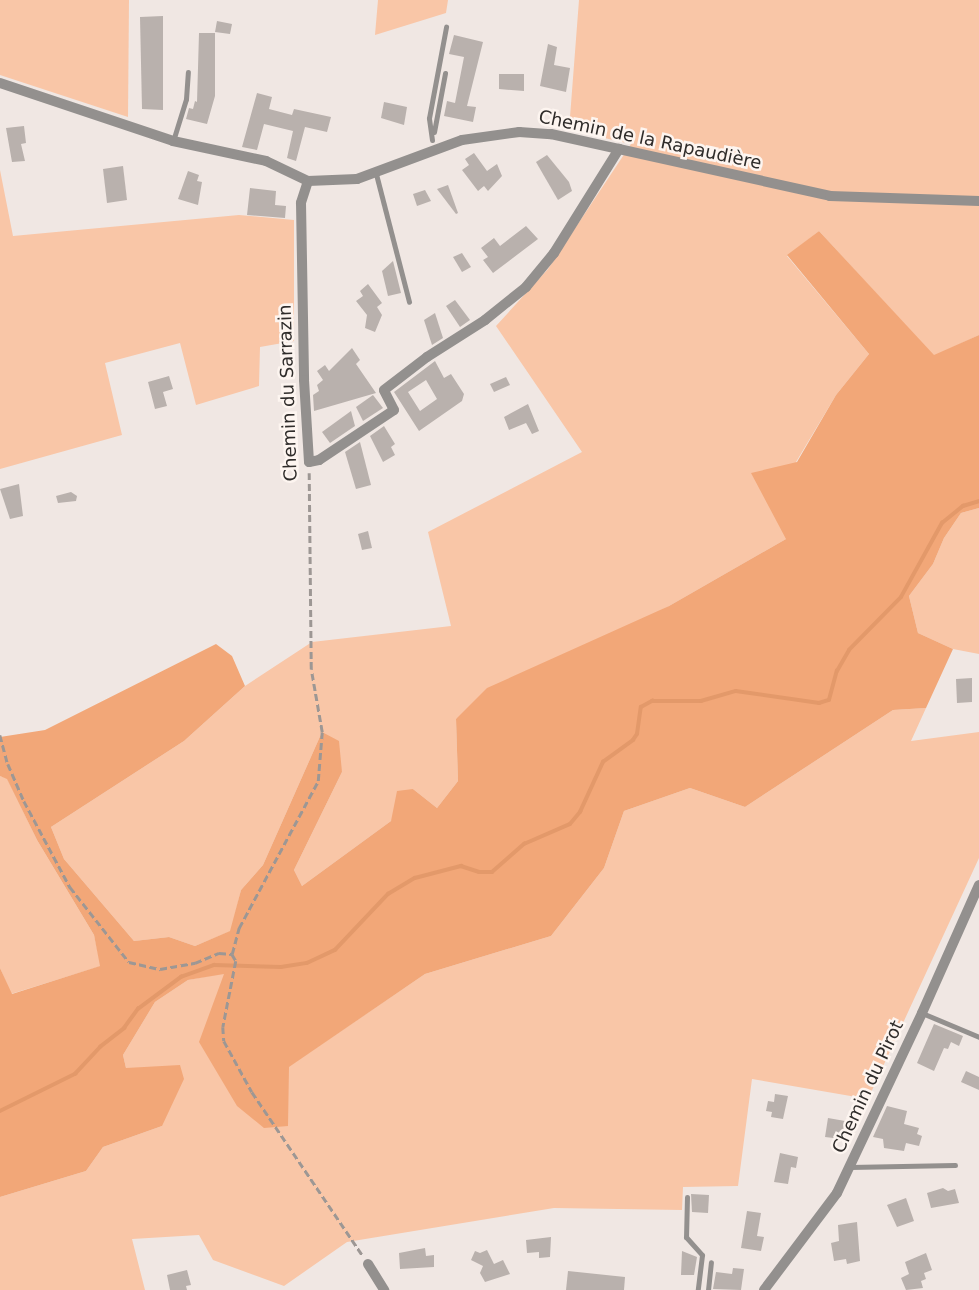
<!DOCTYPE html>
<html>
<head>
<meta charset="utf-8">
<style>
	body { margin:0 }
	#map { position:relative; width:979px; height:1290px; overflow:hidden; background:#f0e7e3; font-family:"DejaVu Sans",sans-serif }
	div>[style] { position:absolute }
	.green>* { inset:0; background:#f9c6a7 }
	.forest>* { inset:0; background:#f2a778 }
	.stream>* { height:3.5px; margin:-1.75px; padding:0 1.75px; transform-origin:1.75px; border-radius:1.75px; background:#e3996a }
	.building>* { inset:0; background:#b9b1ad }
	.path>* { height:2.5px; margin-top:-1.25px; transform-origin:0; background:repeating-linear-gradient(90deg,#9d9794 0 7px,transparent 0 10.5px) }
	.lane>* { height:5px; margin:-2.5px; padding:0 2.5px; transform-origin:2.5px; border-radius:2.5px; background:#93908e }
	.street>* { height:10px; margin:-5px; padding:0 5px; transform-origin:5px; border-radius:5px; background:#93908e }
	span { translate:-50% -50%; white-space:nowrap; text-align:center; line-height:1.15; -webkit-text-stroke:5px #fdf5f0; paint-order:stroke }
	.street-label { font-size:18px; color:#2f2c2a }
</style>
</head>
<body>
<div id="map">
	<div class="green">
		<i style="clip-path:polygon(0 0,129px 0,128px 117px,0 75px)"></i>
		<i style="clip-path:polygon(378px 0,448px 0,446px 13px,375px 35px)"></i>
		<i style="clip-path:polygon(579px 0,979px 0,979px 335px,934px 356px,819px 231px,787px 256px,869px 354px,836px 395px,796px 462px,786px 539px,669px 606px,456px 719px,458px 781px,437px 808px,413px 789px,391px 821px,302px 886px,294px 870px,342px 772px,322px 732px,263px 865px,241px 890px,231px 931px,195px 946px,169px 937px,134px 941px,64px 859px,51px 827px,184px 741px,245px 686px,312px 642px,451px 626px,428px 532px,582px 452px,496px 326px,548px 269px,631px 144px,569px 130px)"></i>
		<i style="clip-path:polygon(0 170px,13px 236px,239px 215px,294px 220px,294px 341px,260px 347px,259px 386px,196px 405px,180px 343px,105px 363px,122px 435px,0 469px)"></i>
		<i style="clip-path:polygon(979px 508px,979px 654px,953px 649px,918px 633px,909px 596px,933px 564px,944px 538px,961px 513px)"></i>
		<i style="clip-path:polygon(926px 708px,911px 741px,979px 732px,979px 858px,868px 1099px,752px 1079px,738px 1186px,683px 1187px,682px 1210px,554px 1208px,347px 1242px,284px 1286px,213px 1260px,199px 1235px,132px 1239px,145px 1290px,0 1290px,0 1197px,86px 1171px,103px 1147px,162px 1126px,126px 1068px,123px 1055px,155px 1002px,188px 980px,224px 973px,287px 1126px,288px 1067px,425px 974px,551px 936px,604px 868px,624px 811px,690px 788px,745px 807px,893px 710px)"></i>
		<i style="clip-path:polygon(0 776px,7px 778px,37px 840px,94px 935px,101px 966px,11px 994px,0 968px)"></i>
	</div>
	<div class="forest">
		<i style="clip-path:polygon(819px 231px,934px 355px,979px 335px,979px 508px,961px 513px,944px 538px,933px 564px,909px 596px,918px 633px,953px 649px,926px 708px,893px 710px,745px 807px,690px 788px,624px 811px,604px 868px,551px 936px,425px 974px,289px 1067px,288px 1126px,264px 1128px,237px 1106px,199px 1042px,224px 974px,188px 980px,155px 1002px,123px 1055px,126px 1068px,180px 1065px,184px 1079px,162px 1126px,103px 1147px,86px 1171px,0 1197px,0 968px,12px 994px,100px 966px,94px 935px,37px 840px,7px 779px,0 776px,0 737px,45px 730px,216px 644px,232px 656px,245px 686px,184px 741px,51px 827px,64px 859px,134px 941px,169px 937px,195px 946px,230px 931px,241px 890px,263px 865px,322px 732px,339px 741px,342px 772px,294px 870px,302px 886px,391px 821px,397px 791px,413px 789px,437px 808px,458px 781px,456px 719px,487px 688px,669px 606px,786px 539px,751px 473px,797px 462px,836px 395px,869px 354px,787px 255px)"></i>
	</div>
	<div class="stream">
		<i style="left:0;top:1111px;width:84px;rotate:-26.3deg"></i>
		<i style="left:75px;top:1074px;width:37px;rotate:-47deg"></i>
		<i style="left:100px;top:1047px;width:31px;rotate:-38deg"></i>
		<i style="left:124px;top:1028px;width:24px;rotate:-54deg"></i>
		<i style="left:138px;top:1009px;width:54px;rotate:-36.7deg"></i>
		<i style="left:181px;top:977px;width:35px;rotate:-20deg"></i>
		<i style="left:214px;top:965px;width:67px;rotate:1.7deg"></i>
		<i style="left:281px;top:967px;width:26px;rotate:-9deg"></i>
		<i style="left:307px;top:963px;width:31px;rotate:-25deg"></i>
		<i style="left:335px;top:950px;width:77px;rotate:-46.6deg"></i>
		<i style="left:388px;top:894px;width:31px;rotate:-31deg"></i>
		<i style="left:415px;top:878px;width:48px;rotate:-14.6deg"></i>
		<i style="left:461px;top:866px;width:19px;rotate:18deg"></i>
		<i style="left:479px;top:872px;width:13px"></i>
		<i style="left:492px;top:872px;width:43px;rotate:-41.2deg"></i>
		<i style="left:524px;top:844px;width:50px;rotate:-23.5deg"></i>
		<i style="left:570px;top:824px;width:16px;rotate:-50deg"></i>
		<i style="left:580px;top:812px;width:55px;rotate:-65.3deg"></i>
		<i style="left:603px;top:762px;width:37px;rotate:-36deg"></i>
		<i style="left:633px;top:740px;width:7px;rotate:-56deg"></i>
		<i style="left:637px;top:734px;width:27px;rotate:-82deg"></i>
		<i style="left:641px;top:707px;width:13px;rotate:-29deg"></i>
		<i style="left:652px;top:701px;width:49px"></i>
		<i style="left:701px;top:701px;width:36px;rotate:-16deg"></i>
		<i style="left:736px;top:691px;width:84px;rotate:8.2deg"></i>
		<i style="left:819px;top:703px;width:10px;rotate:-17deg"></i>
		<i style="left:829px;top:700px;width:30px;rotate:-75deg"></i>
		<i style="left:837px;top:671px;width:24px;rotate:-60deg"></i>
		<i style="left:849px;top:650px;width:74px;rotate:-45.5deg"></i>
		<i style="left:901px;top:597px;width:85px;rotate:-61deg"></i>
		<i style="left:942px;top:523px;width:27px;rotate:-39deg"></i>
		<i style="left:963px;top:506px;width:17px;rotate:-17deg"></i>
	</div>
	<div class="building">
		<i style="clip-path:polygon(163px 16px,163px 110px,142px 109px,140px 17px)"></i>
		<i style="clip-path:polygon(217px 21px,232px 24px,230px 34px,215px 32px)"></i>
		<i style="clip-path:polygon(199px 33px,215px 33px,215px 96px,207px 124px,186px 119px,189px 108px,193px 109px,195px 101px,197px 102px)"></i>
		<i style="clip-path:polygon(454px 35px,483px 42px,467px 106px,476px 107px,473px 122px,444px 116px,447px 101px,455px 103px,464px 57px,449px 54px)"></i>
		<i style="clip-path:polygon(548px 44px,557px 47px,554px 65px,570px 68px,566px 92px,540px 86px)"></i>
		<i style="clip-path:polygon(499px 74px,524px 74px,524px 91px,499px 89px)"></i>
		<i style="clip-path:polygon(257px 93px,272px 97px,269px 109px,292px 115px,294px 109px,331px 117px,327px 132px,305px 127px,296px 161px,287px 158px,293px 131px,264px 124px,257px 150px,242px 147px)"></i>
		<i style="clip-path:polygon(384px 102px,407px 107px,404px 125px,381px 118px)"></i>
		<i style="clip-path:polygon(24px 126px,26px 143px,21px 144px,25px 161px,12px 162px,6px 128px)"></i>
		<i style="clip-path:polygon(474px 153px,487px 171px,497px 164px,502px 176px,488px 191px,484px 186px,478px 191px,462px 170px,469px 165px,465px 159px)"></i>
		<i style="clip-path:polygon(547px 155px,569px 182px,572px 191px,558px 200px,536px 162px)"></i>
		<i style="clip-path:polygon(123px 166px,127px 200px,107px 203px,103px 169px)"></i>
		<i style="clip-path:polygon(188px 171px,199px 175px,197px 181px,202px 182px,198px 205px,178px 199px)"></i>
		<i style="clip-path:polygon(448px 185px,458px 213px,456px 214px,437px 189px)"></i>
		<i style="clip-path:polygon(250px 188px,276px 191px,275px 205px,286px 206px,285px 218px,247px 215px)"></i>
		<i style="clip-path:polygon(425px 190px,431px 201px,417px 206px,413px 194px)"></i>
		<i style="clip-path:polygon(526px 226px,538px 239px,493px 273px,483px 260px,488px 257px,481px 248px,494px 238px,500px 246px)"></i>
		<i style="clip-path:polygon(462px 253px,471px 267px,462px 272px,453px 257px)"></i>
		<i style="clip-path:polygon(393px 261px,401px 293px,388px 296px,382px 271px)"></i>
		<i style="clip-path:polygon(368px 284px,382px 303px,377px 307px,382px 315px,375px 332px,365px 328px,367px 315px,356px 301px,363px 296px,360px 291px)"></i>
		<i style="clip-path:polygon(455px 300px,470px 320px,460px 327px,446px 306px)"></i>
		<i style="clip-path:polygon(435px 313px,443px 338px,432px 345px,424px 320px)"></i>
		<i style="clip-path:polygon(352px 348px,360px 360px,356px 364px,376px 393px,314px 411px,313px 395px,319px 391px,317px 385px,323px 380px,317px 371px,325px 365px,329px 371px)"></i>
		<i style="clip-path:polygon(evenodd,435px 361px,444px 378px,451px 374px,464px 394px,462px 401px,419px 431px,394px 392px,435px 361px,426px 380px,437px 399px,420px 411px,408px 392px,426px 380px)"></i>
		<i style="clip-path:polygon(169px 376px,173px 389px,163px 392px,167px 406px,155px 409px,148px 382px)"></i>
		<i style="clip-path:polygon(506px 377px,510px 385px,494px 392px,490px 384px)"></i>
		<i style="clip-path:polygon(373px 395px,383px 408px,363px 421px,356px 407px)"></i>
		<i style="clip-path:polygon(528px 404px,539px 431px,532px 434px,526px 423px,509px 430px,504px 417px)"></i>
		<i style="clip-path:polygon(351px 411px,355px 426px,330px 443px,322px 432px)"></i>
		<i style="clip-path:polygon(384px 426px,395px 444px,391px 447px,395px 455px,383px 462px,370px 436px)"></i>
		<i style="clip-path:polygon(360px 442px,371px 485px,356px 489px,345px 452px)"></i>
		<i style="clip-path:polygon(19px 484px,23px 516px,10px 519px,0 489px)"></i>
		<i style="clip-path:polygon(71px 492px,77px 496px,76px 501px,58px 503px,56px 496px)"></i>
		<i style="clip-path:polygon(368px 531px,372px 548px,362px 550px,358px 534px)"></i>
		<i style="clip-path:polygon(972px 678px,972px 702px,957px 703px,956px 679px)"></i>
		<i style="clip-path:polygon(934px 1024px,963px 1036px,959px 1046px,951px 1042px,948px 1049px,944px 1048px,934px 1071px,917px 1063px)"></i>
		<i style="clip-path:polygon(966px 1071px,979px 1077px,979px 1090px,961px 1082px)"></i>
		<i style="clip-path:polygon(775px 1094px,788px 1096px,783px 1119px,771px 1117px,772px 1112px,766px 1111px,768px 1101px,774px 1102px)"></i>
		<i style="clip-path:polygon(887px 1106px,907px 1111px,904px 1124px,919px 1128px,917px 1134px,922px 1136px,919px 1146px,906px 1143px,904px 1151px,884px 1148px,883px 1139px,873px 1137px)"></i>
		<i style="clip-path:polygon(828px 1118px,845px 1121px,842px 1139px,825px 1137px)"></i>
		<i style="clip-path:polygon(780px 1153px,798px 1157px,796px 1168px,791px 1167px,788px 1184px,774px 1182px)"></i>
		<i style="clip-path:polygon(943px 1188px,948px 1191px,955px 1189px,959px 1203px,931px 1208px,927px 1193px)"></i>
		<i style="clip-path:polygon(691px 1194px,709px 1195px,708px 1213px,692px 1212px)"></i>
		<i style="clip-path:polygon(906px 1198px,914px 1221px,897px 1227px,887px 1205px)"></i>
		<i style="clip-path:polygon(747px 1211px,761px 1213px,757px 1236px,764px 1237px,761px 1251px,741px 1248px)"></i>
		<i style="clip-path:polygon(857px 1222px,860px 1261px,847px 1264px,846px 1259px,834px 1261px,831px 1243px,839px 1241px,838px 1225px)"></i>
		<i style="clip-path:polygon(551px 1237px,550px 1257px,539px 1258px,539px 1252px,527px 1253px,526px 1240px)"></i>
		<i style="clip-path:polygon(425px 1248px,426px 1256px,434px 1255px,434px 1267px,400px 1269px,399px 1253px)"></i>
		<i style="clip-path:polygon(487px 1250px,494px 1264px,503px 1260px,510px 1274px,485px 1282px,480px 1273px,483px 1266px,471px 1260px,475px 1251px,480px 1253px)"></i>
		<i style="clip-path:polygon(682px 1251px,697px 1257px,694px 1275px,681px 1275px)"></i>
		<i style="clip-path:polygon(926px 1253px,932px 1270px,924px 1273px,926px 1279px,921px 1281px,923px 1288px,906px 1290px,901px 1278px,909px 1274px,905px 1262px)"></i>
		<i style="clip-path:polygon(733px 1268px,744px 1269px,741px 1290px,713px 1289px,716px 1272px,732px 1274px)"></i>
		<i style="clip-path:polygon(187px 1270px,191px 1285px,186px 1286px,187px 1290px,170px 1290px,167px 1275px)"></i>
		<i style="clip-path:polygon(568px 1271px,625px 1277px,624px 1290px,566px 1290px)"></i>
	</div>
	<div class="path">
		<i style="left:0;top:735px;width:30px;rotate:75deg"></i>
		<i style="left:8px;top:764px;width:40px;rotate:66.6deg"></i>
		<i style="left:24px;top:801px;width:98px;rotate:61.9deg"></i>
		<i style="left:70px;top:887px;width:95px;rotate:51.8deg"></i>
		<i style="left:129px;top:962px;width:32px;rotate:13deg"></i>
		<i style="left:160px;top:969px;width:36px;rotate:-10deg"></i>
		<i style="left:195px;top:963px;width:26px;rotate:-23deg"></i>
		<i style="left:219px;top:953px;width:13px;rotate:4deg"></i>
		<i style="left:232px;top:954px;width:8px;rotate:60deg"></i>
		<i style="left:236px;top:961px;width:67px;rotate:101.1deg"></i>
		<i style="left:223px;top:1027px;width:14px;rotate:86deg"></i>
		<i style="left:224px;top:1041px;width:58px;rotate:61.2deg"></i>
		<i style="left:252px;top:1092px;width:198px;rotate:55.9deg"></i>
		<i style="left:232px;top:954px;width:27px;rotate:-75deg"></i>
		<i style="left:239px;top:928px;width:167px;rotate:-61.7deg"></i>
		<i style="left:318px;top:781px;width:49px;rotate:-85.3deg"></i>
		<i style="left:322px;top:732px;width:64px;rotate:-99.9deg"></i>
		<i style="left:311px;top:669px;width:196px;rotate:-90.6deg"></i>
	</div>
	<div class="lane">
		<i style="left:434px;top:132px;width:60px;rotate:-79.4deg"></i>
		<i style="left:432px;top:140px;width:22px;rotate:-98deg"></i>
		<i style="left:429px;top:118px;width:93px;rotate:-79.4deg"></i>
		<i style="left:173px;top:141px;width:44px;rotate:-72.8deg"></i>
		<i style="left:186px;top:99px;width:27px;rotate:-86deg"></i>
		<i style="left:376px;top:174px;width:132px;rotate:75.5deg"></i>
		<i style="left:922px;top:1013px;width:62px;rotate:22.8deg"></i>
		<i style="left:850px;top:1167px;width:105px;rotate:-1.1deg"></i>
		<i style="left:687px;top:1197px;width:40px;rotate:91.4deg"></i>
		<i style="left:686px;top:1237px;width:24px;rotate:48deg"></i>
		<i style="left:702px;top:1255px;width:35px;rotate:97deg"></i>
		<i style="left:708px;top:1290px;width:28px;rotate:-84deg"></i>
	</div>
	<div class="street">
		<i style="left:0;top:83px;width:182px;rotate:18.5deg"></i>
		<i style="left:173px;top:141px;width:95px;rotate:12.1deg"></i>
		<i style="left:266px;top:161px;width:47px;rotate:25.5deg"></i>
		<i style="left:308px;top:181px;width:49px;rotate:-2.3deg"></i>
		<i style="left:357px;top:179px;width:112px;rotate:-20.4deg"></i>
		<i style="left:462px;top:140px;width:58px;rotate:-8deg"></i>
		<i style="left:519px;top:132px;width:32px;rotate:4deg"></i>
		<i style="left:551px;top:134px;width:286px;rotate:12.5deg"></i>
		<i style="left:830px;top:196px;width:149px;rotate:1.9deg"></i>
		<i style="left:308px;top:181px;width:23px;rotate:108deg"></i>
		<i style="left:301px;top:203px;width:177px;rotate:89deg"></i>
		<i style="left:304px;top:380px;width:82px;rotate:86.5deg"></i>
		<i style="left:309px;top:462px;width:10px;rotate:-11deg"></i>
		<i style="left:319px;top:460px;width:90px;rotate:-33.7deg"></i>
		<i style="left:394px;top:410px;width:22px;rotate:-117deg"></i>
		<i style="left:384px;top:390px;width:54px;rotate:-37.5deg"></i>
		<i style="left:427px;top:357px;width:69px;rotate:-32.5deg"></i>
		<i style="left:485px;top:320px;width:53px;rotate:-38.8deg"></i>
		<i style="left:526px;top:287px;width:44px;rotate:-50.5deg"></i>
		<i style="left:554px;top:253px;width:123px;rotate:-58deg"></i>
		<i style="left:368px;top:1264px;width:31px;rotate:58deg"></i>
		<i style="left:764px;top:1290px;width:121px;rotate:-53deg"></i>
		<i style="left:837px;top:1193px;width:199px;rotate:-64.7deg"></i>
		<i style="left:922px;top:1013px;width:140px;rotate:-66deg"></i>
	</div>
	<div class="street-label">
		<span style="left:650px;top:140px;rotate:12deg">Chemin de la Rapaudière</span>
		<span style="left:288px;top:393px;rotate:-92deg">Chemin du Sarrazin</span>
		<span style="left:868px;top:1087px;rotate:-65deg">Chemin du Pirot</span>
	</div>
</div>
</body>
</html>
